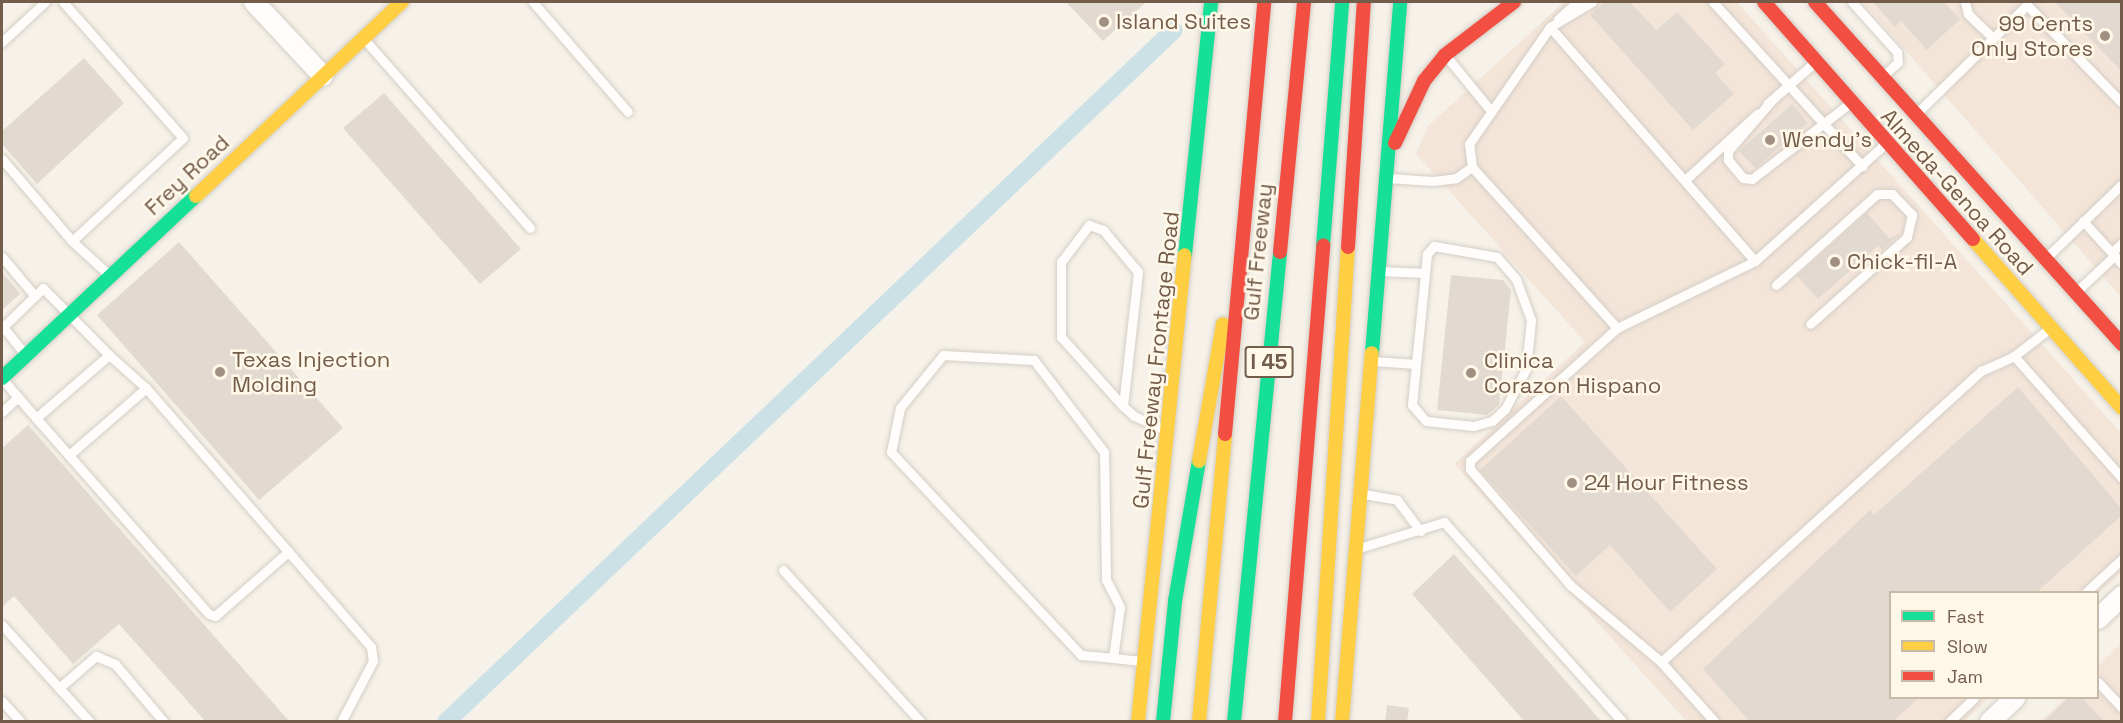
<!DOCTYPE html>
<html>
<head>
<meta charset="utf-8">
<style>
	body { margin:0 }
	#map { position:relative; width:2123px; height:723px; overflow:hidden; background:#f6f2e9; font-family:"Space Grotesk",sans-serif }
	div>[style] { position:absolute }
	.commercial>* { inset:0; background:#f4e5d9 }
	.canal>* { height:18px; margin:-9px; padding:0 9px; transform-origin:9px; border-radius:9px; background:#cbe1e6 }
	.building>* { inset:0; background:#e2dad0 }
	.roads { filter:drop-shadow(0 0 2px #d4cec6) drop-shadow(0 0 2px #d4cec6) }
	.lane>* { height:9px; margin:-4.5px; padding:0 4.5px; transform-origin:4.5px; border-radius:4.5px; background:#fefdfc }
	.street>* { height:20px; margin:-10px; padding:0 10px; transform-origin:10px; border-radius:10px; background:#fefdfc }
	.fast>* { height:14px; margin:-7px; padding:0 7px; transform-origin:7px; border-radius:7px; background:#16e098 }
	.slow>* { height:14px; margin:-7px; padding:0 7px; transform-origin:7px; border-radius:7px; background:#ffcf43 }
	.jam>* { height:14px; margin:-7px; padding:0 7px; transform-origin:7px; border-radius:7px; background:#f24e42 }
	.dots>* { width:16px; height:16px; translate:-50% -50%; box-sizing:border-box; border:3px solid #fff8e9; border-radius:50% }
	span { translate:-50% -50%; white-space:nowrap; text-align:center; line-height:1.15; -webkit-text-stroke:5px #fff8e9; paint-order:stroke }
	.shield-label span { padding:2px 4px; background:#fff8e9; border:2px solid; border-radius:4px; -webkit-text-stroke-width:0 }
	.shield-label { font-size:21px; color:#735c4a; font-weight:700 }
	.poi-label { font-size:22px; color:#735c4a }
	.left { translate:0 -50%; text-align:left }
	.right { translate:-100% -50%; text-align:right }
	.street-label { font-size:22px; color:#735c4a }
	.frame { position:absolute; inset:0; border:3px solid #735c4a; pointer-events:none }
	.legend { position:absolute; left:1889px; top:591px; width:210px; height:108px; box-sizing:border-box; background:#fff8e9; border:2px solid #c7baa9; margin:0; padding:8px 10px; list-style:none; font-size:18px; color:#735c4a }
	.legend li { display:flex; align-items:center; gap:12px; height:30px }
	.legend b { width:30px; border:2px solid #c7baa9 }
</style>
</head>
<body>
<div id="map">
	<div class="commercial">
		<i style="clip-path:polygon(1564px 2px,1737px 2px,2121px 433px,2121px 572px,2098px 594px,1890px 592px,1890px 698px,1989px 698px,1964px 721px,1686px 721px,1454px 464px,1585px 342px,1416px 154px,1428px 126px)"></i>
		<i style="clip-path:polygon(1863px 2px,2121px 2px,2121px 297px)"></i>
		<i style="clip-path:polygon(2121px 643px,2121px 721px,2040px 722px,2065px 698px,2098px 698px,2098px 666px)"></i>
	</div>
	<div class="canal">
		<i style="left:446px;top:722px;width:1004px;rotate:-43.55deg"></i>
	</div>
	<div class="building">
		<i style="clip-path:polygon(1066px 2px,1146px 2px,1103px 41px)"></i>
		<i style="clip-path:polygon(1605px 2px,1630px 2px,1656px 30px,1677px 12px,1725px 64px,1715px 73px,1734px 94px,1693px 130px,1590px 15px)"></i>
		<i style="clip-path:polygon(1873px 2px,1944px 2px,1960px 19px,1927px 50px,1901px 21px,1895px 27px)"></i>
		<i style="clip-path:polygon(2055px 2px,2121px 2px,2121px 71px)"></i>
		<i style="clip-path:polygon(84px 58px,124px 103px,37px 184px,2px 144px,2px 131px)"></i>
		<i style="clip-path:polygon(384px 93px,521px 249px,480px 284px,343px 128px)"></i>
		<i style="clip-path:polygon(1792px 104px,1808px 123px,1755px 168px,1739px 151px)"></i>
		<i style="clip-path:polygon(1867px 213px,1890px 239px,1901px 233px,1882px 250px,1878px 246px,1818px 299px,1797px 276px)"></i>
		<i style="clip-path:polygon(179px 242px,343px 428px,259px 500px,97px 315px)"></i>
		<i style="clip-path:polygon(2px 272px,20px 294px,2px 310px)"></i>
		<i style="clip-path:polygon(1451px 275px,1503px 280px,1511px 290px,1499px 405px,1487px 415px,1437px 410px)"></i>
		<i style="clip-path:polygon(2018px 387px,2121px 508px,2121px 516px,2037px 592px,1890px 592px,1890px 698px,1919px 698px,1892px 722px,1750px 722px,1703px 669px,1870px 510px,1874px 515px)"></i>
		<i style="clip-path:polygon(1561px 396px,1717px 569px,1670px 612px,1610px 545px,1576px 576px,1480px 470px)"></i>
		<i style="clip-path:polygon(28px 425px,290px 722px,206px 722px,119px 624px,73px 664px,14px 596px,2px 607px,2px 448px)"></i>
		<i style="clip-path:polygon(1454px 554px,1602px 722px,1525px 722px,1412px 594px)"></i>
		<i style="clip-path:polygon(2068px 698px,2082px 698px,2105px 722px,2043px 722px)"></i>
		<i style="clip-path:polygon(1387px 705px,1409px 708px,1407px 722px,1385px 722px)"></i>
	</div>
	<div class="roads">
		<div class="lane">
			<i style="left:533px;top:2px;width:145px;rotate:49.2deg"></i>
			<i style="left:1713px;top:2px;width:222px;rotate:47.7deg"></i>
			<i style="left:1852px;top:2px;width:67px;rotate:48deg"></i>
			<i style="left:1897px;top:52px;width:10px;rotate:84deg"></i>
			<i style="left:1898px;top:62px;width:19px;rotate:137deg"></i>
			<i style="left:1965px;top:2px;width:12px;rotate:76deg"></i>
			<i style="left:1968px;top:14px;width:35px;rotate:44deg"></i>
			<i style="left:1558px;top:19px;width:25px;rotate:-42deg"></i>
			<i style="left:1550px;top:27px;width:49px;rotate:-30.8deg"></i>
			<i style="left:365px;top:40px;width:250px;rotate:48.7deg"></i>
			<i style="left:2px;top:42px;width:59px;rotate:-42.9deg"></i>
			<i style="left:1447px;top:57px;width:70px;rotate:50.8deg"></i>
			<i style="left:1771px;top:101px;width:66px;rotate:130.7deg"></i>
			<i style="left:1728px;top:151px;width:9px;rotate:90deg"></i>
			<i style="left:1728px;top:160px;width:23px;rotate:50deg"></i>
			<i style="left:1743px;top:178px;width:9px;rotate:6deg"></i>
			<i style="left:1752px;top:179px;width:124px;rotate:-37.8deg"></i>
			<i style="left:1767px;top:104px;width:64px;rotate:-41.2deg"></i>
			<i style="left:1918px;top:112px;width:153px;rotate:-44.5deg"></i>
			<i style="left:2027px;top:5px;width:136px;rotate:45.9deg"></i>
			<i style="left:2px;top:159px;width:108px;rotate:49.5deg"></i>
			<i style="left:72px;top:241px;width:151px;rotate:-42.9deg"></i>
			<i style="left:183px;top:138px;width:181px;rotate:-131.4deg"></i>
			<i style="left:1472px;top:167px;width:23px;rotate:-97deg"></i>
			<i style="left:1469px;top:144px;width:142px;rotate:-55.3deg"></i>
			<i style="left:1550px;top:27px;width:311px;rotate:48.8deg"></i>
			<i style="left:1387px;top:178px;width:46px;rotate:3.7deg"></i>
			<i style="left:1433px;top:181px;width:23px;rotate:-7deg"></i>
			<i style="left:1456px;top:178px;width:19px;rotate:-35deg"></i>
			<i style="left:1472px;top:167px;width:217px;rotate:48deg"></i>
			<i style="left:1617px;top:328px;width:153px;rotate:-25.9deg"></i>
			<i style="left:1755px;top:261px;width:175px;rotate:-42deg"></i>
			<i style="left:1685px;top:180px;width:98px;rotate:-42.5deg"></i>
			<i style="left:2083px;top:221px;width:58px;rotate:47.8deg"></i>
			<i style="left:72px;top:241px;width:49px;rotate:42.5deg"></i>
			<i style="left:2112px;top:252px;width:13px;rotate:-42deg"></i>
			<i style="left:2px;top:257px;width:51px;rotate:49.8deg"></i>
			<i style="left:2047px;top:257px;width:105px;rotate:-44.2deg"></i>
			<i style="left:1379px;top:271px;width:46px;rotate:2.5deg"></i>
			<i style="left:1776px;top:285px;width:136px;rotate:-42deg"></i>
			<i style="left:1877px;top:194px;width:15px"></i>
			<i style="left:1892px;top:194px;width:29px;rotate:46deg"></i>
			<i style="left:1912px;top:215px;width:23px;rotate:103deg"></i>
			<i style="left:1907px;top:237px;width:130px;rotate:138.1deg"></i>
			<i style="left:2077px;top:291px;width:51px;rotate:-43.4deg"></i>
			<i style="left:1617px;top:328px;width:198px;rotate:137.9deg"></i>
			<i style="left:1470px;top:461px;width:8px;rotate:90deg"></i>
			<i style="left:1470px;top:469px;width:153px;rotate:49.2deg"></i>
			<i style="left:1570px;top:585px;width:119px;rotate:40.2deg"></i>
			<i style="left:1661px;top:662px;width:81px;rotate:48deg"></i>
			<i style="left:109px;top:355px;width:50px;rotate:41.7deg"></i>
			<i style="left:146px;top:388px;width:343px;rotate:49deg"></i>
			<i style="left:371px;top:647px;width:14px;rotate:82deg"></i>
			<i style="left:373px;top:661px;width:69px;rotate:117.7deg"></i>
			<i style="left:2014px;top:356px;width:163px;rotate:48.5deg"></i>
			<i style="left:1372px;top:361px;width:44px;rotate:3.9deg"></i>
			<i style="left:1416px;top:364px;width:41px;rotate:95.6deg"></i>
			<i style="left:1412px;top:405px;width:21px;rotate:49deg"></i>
			<i style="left:1426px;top:421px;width:48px;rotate:5.9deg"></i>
			<i style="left:1474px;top:426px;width:19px;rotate:-16deg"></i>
			<i style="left:1492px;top:421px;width:18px;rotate:-43deg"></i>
			<i style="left:1505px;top:409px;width:45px;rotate:-62.3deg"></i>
			<i style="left:1526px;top:369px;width:49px;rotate:-84.2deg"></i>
			<i style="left:1531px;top:320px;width:44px;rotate:-110.1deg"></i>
			<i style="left:1516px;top:279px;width:29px;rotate:-131deg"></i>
			<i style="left:1497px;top:257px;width:64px;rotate:-170.1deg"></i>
			<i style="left:1434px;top:246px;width:11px;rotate:131deg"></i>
			<i style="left:1427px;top:254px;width:111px;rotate:95.7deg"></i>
			<i style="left:4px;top:381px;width:49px;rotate:49.1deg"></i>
			<i style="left:36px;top:418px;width:96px;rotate:-40.8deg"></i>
			<i style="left:109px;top:355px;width:94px;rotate:-134.6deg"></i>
			<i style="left:43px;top:288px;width:56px;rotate:135.7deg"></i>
			<i style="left:3px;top:327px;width:33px;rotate:51deg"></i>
			<i style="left:1123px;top:406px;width:135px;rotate:-83.6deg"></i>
			<i style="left:1138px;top:272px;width:55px;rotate:-129.8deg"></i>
			<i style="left:1103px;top:230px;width:15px;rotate:-160deg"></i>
			<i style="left:1089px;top:225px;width:46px;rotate:127.1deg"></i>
			<i style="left:1061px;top:262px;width:75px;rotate:90deg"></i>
			<i style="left:1061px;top:337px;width:93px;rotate:48.1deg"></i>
			<i style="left:1123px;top:406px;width:15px;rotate:42deg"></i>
			<i style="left:1134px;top:416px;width:34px;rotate:24deg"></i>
			<i style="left:2px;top:412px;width:22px;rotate:-43deg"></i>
			<i style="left:36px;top:418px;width:261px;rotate:48.6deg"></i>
			<i style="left:209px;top:614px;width:6px;rotate:18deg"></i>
			<i style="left:215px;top:616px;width:98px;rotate:-41.3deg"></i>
			<i style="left:69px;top:455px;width:102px;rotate:-41deg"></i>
			<i style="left:1364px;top:494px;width:34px;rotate:10deg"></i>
			<i style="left:1397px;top:500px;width:39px;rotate:53deg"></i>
			<i style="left:1359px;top:548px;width:89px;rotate:-17deg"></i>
			<i style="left:1444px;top:522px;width:268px;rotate:48.2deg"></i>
			<i style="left:783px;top:570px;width:205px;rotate:47.8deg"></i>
			<i style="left:2086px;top:592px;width:49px;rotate:-42.5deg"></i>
			<i style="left:2px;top:625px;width:131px;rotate:47.8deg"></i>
			<i style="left:1113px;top:658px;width:51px;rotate:-82.2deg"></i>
			<i style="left:1120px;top:607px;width:31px;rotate:-117deg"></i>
			<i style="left:1106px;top:579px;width:127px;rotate:-90.9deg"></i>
			<i style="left:1104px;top:452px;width:116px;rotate:-127.3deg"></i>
			<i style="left:1034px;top:360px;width:91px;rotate:-176.9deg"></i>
			<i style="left:943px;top:355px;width:68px;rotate:129.1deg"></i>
			<i style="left:900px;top:408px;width:45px;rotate:101.6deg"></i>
			<i style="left:891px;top:452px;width:278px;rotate:46.9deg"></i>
			<i style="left:1081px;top:655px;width:32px;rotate:5deg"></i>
			<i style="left:1113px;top:658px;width:28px;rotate:6deg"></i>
			<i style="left:1661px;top:662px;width:433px;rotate:-42.3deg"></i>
			<i style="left:1981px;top:371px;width:36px;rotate:-24deg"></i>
			<i style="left:2014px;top:356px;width:44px;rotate:-37.6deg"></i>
			<i style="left:2098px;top:682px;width:35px;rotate:47deg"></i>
			<i style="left:59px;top:688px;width:49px;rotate:-40.9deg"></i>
			<i style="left:96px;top:656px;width:21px;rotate:23deg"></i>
			<i style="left:115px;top:664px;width:76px;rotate:49.8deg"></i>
			<i style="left:2px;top:701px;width:28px;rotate:48deg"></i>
			<i style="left:1949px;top:722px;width:35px;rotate:-44deg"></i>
		</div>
		<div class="street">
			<i style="left:254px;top:2px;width:101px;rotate:47deg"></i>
			<i style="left:2098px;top:619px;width:33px;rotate:-44deg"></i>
			<i style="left:1990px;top:722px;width:35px;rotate:-44deg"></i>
		</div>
		<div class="fast">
			<i style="left:1323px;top:246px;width:245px;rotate:-85.5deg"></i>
			<i style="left:1185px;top:255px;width:254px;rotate:-84.1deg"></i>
			<i style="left:1372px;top:353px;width:352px;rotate:-85.4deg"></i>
			<i style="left:2px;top:378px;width:266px;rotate:-43.2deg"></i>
			<i style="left:1163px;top:722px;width:122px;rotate:-84.3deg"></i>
			<i style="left:1175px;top:601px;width:142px;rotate:-80.3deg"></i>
			<i style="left:1234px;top:722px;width:472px;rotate:-84.4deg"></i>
		</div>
		<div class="slow">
			<i style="left:196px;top:196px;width:283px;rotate:-43.3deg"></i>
			<i style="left:1973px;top:239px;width:225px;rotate:48.6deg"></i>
			<i style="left:1199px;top:461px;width:139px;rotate:-80.1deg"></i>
			<i style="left:1138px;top:722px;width:469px;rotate:-84.3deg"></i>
			<i style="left:1199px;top:722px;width:289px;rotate:-84.8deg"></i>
			<i style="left:1318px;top:722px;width:476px;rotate:-86.4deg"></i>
			<i style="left:1342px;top:722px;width:370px;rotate:-85.4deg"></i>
		</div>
		<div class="jam">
			<i style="left:1764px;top:2px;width:316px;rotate:48.6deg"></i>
			<i style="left:1815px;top:2px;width:460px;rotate:48.1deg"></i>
			<i style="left:1395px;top:143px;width:68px;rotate:-64.9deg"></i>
			<i style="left:1424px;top:81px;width:33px;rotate:-51deg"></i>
			<i style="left:1445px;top:55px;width:87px;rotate:-37.5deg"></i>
			<i style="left:1348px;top:247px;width:246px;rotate:-86.3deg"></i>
			<i style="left:1280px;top:252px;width:251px;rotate:-84.5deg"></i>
			<i style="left:1225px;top:434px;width:434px;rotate:-84.8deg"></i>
			<i style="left:1285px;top:722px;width:478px;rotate:-85.4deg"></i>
		</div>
	</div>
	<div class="dots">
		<i style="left:1104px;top:22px;background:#a19082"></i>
		<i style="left:2105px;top:36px;background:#a19082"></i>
		<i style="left:1770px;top:140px;background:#a19082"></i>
		<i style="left:1835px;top:262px;background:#a19082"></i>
		<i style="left:220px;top:372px;background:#a19082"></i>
		<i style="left:1471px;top:373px;background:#a19082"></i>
		<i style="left:1572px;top:483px;background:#a19082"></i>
	</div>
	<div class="shield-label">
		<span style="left:1269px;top:362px">I 45</span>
	</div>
	<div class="poi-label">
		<span class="left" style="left:1116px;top:22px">Island Suites</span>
		<span class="right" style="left:2093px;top:36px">99 Cents<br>Only Stores</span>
		<span class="left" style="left:1782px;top:140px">Wendy's</span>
		<span class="left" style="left:1847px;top:262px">Chick-fil-A</span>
		<span class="left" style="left:232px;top:372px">Texas Injection<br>Molding</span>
		<span class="left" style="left:1484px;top:373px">Clinica<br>Corazon Hispano</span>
		<span class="left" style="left:1584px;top:483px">24 Hour Fitness</span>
	</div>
	<div class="street-label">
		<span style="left:187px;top:175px;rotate:-43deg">Frey Road</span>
		<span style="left:1957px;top:192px;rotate:48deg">Almeda-Genoa Road</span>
		<span style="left:1258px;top:252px;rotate:-84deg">Gulf Freeway</span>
		<span style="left:1156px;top:360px;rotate:-84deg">Gulf Freeway Frontage Road</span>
	</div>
	<div class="frame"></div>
	<ul class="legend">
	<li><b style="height:8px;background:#16e098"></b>Fast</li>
	<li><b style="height:8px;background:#ffcf43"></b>Slow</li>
	<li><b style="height:8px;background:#f24e42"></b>Jam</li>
	</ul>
</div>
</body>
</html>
